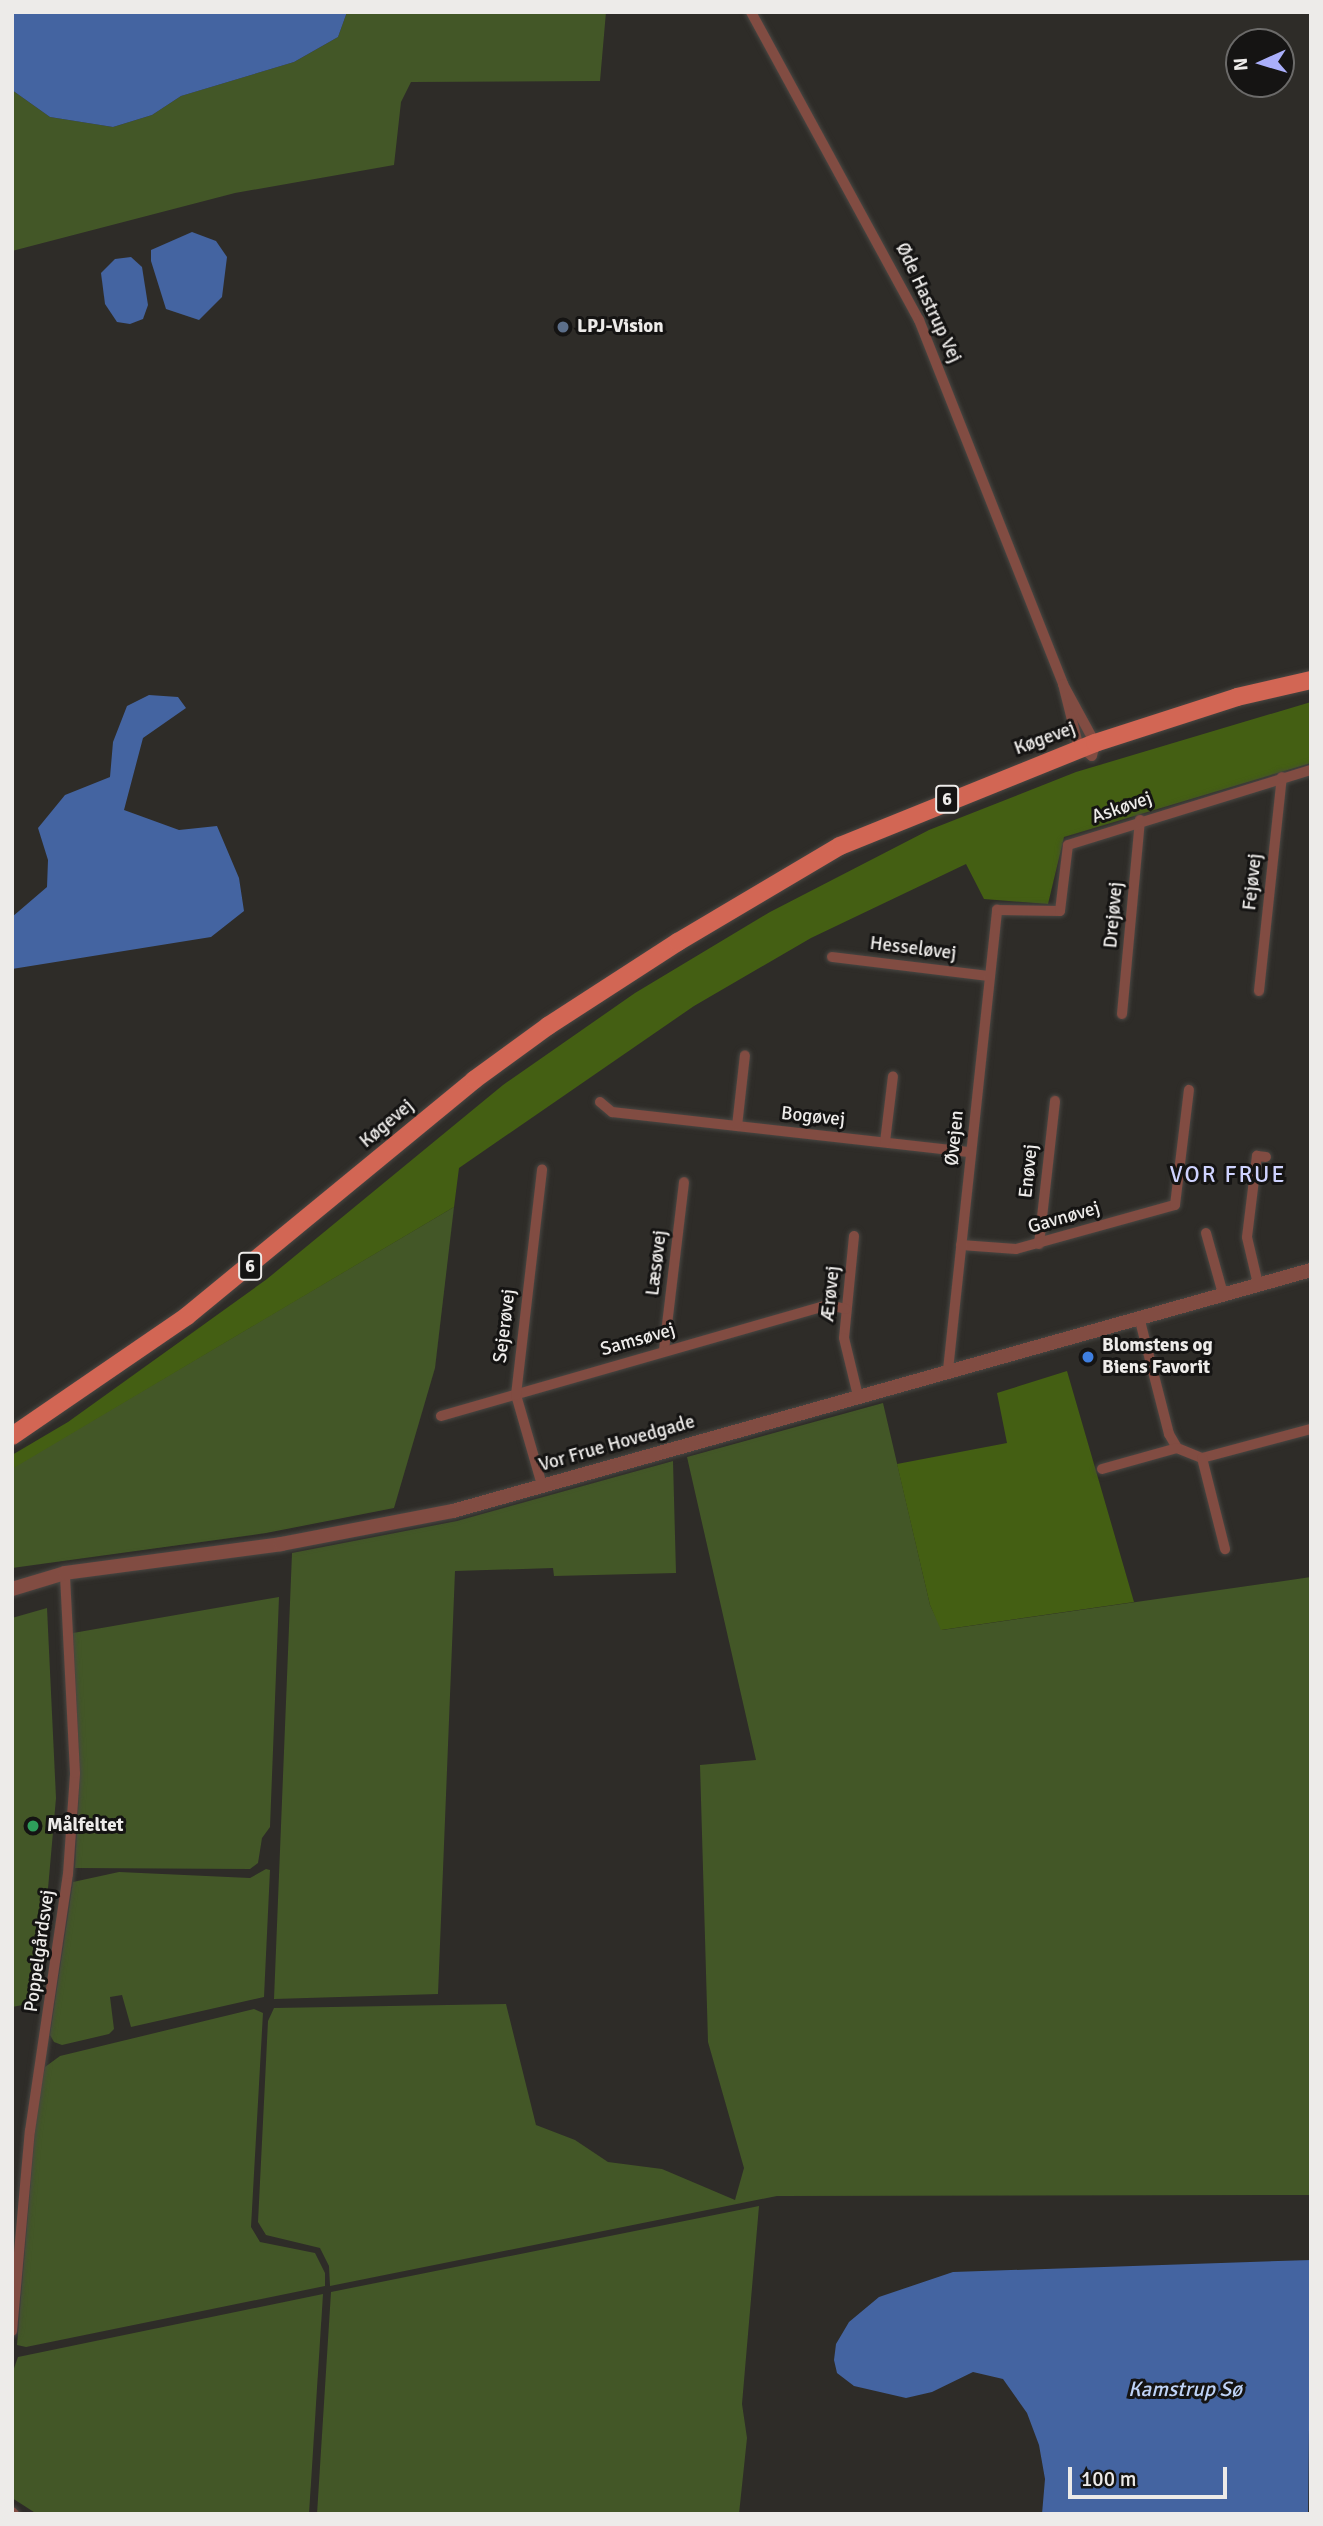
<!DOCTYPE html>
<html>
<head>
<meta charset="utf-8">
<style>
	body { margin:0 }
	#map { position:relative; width:1323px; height:2526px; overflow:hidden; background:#2e2c28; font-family:Signika,sans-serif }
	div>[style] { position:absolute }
	.green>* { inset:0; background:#435727 }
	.forest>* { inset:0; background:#445f13 }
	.water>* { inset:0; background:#4464a1 }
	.roads { filter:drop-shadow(0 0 2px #494743) drop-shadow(0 0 2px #494743) }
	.minor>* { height:10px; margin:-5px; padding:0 5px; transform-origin:5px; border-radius:5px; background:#814c42 }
	.tertiary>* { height:14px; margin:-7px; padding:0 7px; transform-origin:7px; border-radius:7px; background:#814c42 }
	.primary>* { height:18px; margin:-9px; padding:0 9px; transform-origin:9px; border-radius:9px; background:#d26654 }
	.dots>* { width:19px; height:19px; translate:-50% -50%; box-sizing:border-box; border:4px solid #151413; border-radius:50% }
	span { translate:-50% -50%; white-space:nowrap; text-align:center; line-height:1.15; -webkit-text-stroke:6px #151413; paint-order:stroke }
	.shield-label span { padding:2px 5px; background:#151413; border:2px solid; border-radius:5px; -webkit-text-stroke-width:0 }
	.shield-label { font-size:18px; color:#edebe9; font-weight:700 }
	.street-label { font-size:19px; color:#edebe9 }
	.poi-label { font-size:19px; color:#edebe9; font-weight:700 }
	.left { translate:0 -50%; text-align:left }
	.water-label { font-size:21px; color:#bfd3f6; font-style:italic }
	.quarter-label { font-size:23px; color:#cfd3ff; letter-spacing:2px }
	.frame { position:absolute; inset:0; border:14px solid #edebe9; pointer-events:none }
	.north { position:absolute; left:1225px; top:28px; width:70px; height:70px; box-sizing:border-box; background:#151413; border:2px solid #6b6a69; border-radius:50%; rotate:266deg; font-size:19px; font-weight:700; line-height:28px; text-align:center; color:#edebe9 }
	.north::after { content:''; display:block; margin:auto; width:24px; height:32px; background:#aaaffb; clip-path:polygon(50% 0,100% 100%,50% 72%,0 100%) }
	.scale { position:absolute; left:1068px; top:2467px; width:159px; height:32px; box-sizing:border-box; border:4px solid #edebe9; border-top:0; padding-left:9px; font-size:21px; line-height:24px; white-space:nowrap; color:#edebe9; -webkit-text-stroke:5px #151413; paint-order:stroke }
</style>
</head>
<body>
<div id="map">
	<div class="green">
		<i style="clip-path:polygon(347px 12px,606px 12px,600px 81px,411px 82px,401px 102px,394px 165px,235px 193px,12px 251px,12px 90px,50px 117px,113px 127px,152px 115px,181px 96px,294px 62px,338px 37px)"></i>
		<i style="clip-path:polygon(454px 1207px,435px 1368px,394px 1508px,266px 1533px,12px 1568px,12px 1468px)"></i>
		<i style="clip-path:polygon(883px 1403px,930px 1605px,942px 1630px,1311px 1577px,1311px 2195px,777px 2196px,330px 2286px,329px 2266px,320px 2248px,266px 2235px,258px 2222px,268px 2021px,274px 2008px,506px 2004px,536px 2125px,575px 2140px,608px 2162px,662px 2169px,735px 2200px,744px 2168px,708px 2042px,700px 1765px,756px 1760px,687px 1457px)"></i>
		<i style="clip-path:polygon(673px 1461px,676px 1573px,554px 1576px,553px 1568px,455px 1571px,438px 1994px,274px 1999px,292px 1553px,457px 1521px)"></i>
		<i style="clip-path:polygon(279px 1597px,270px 1827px,262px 1838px,258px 1863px,250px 1869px,75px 1868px,80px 1773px,73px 1633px)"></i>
		<i style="clip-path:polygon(47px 1608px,56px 1798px,38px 2002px,12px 2007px,12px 1618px)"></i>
		<i style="clip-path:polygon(266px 1869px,270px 1870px,264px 1997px,131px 2027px,122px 1995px,110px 1997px,114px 2029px,109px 2034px,62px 2045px,54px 2042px,50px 2035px,73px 1882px,119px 1872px,250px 1878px)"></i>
		<i style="clip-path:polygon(254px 2009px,263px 2013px,251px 2227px,260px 2242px,315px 2253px,325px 2273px,325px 2286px,26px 2347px,17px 2345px,37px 2107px,45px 2067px,60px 2056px)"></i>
		<i style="clip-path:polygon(759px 2206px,742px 2404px,747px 2438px,739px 2514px,317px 2514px,331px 2292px)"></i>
		<i style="clip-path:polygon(323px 2294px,309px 2514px,37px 2514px,12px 2498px,12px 2374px,18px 2357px)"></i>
	</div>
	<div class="forest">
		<i style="clip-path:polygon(1311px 702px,1311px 763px,1064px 837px,1048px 904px,984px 899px,966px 864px,811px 938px,694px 1006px,459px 1168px,454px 1207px,12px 1469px,12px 1455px,68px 1422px,267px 1279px,503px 1085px,635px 993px,770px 912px,929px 830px,1076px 772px)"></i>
		<i style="clip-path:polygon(1067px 1371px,1134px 1602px,941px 1630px,930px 1605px,897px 1464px,1007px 1443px,997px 1393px)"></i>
	</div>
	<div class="water">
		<i style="clip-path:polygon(12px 12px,347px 12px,338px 37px,294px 62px,181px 96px,152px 115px,113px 127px,50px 117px,12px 90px)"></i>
		<i style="clip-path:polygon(192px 232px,216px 241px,227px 257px,222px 297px,199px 320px,166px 309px,151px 261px,151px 250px)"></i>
		<i style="clip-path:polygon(131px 257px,142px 267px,148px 305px,143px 319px,130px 324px,117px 322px,105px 304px,101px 273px,115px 259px)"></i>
		<i style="clip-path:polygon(149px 695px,178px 697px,186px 708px,143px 738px,124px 810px,179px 830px,217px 826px,239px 878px,244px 911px,211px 937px,12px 969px,12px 917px,47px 887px,48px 860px,38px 828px,65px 795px,110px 777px,113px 742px,127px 706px)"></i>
		<i style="clip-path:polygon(1311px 2260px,1308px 2514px,1042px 2514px,1045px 2479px,1039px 2445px,1027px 2413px,1003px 2379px,973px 2372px,932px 2392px,906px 2398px,854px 2386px,837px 2373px,834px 2360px,836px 2344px,849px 2322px,879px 2297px,953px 2272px)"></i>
	</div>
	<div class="roads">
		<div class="minor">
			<i style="left:751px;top:12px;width:351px;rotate:61.4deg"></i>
			<i style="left:919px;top:320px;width:391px;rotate:68.4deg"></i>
			<i style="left:1063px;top:684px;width:62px;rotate:76deg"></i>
			<i style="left:1078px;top:744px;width:18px;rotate:41deg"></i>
			<i style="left:1092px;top:756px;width:13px;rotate:-77deg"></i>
			<i style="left:1095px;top:743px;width:67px;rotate:-118.5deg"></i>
			<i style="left:832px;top:957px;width:159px;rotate:6.9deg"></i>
			<i style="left:1259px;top:991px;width:215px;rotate:-83.9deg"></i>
			<i style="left:1122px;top:1014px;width:195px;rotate:-84.7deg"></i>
			<i style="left:600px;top:1102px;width:16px;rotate:40deg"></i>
			<i style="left:612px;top:1112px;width:361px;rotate:6.4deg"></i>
			<i style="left:737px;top:1126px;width:71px;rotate:-83.6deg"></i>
			<i style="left:885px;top:1142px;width:66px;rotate:-83.1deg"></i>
			<i style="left:1206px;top:1233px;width:63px;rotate:74.4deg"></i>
			<i style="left:854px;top:1236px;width:102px;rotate:95.6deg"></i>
			<i style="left:844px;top:1338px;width:60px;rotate:76.4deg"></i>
			<i style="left:1039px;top:1244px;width:144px;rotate:-83.6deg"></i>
			<i style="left:961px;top:1245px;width:55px;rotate:4.2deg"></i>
			<i style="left:1016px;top:1249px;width:165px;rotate:-15.5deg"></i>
			<i style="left:1175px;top:1205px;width:116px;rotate:-83.1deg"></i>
			<i style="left:1258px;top:1284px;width:48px;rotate:-103.2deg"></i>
			<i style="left:1247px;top:1237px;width:82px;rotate:-83deg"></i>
			<i style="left:1257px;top:1156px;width:9px;rotate:6deg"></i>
			<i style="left:1139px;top:1317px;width:121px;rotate:75.6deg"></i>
			<i style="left:1169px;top:1434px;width:16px;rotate:60deg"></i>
			<i style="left:1177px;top:1448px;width:27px;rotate:22deg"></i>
			<i style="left:1202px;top:1458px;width:113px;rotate:-14.9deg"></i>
			<i style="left:664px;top:1350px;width:169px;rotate:-83.2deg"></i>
			<i style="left:948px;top:1370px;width:463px;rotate:-83.9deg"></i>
			<i style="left:997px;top:910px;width:63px;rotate:0.9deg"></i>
			<i style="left:1060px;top:911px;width:66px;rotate:-83.1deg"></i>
			<i style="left:1068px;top:845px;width:254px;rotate:-17.2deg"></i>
			<i style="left:441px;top:1416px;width:404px;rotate:-16deg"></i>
			<i style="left:829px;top:1305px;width:17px;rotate:13deg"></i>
			<i style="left:1202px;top:1458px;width:94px;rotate:75.8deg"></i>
			<i style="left:1102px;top:1469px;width:78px;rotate:-15.6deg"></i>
			<i style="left:542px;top:1485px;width:94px;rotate:-106.1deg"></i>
			<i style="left:516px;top:1395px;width:227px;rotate:-83.4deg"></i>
			<i style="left:12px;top:2331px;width:201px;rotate:-84.9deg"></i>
			<i style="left:30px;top:2131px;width:260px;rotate:-81.6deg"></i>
			<i style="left:68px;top:1874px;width:101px;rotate:-86deg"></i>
			<i style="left:75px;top:1773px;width:200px;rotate:-92.9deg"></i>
			<i style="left:12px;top:2512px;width:3px;rotate:45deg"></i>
		</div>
		<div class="tertiary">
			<i style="left:12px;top:1589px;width:55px;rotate:-16.8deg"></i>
			<i style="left:65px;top:1573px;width:218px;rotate:-7.6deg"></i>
			<i style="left:281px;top:1544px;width:175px;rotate:-10.9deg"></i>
			<i style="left:453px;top:1511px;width:891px;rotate:-15.69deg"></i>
		</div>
		<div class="primary">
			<i style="left:12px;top:1436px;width:212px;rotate:-34.4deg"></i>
			<i style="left:187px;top:1316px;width:372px;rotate:-39.4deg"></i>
			<i style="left:474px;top:1080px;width:92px;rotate:-36.1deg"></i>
			<i style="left:548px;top:1026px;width:155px;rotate:-32.9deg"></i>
			<i style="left:678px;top:942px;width:188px;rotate:-30.7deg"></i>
			<i style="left:840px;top:846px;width:275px;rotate:-22deg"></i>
			<i style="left:1095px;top:743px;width:149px;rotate:-17.9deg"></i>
			<i style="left:1237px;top:697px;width:76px;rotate:-12.9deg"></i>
		</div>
	</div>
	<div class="dots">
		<i style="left:563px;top:327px;background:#5c6f8a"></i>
		<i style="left:1088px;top:1357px;background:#3f7fe0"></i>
		<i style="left:33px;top:1826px;background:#2e9e5b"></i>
	</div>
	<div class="shield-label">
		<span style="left:947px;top:799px">6</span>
		<span style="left:250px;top:1266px">6</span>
	</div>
	<div class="street-label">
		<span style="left:928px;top:303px;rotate:65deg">Øde Hastrup Vej</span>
		<span style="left:1045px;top:739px;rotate:-20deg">Køgevej</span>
		<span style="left:1122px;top:808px;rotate:-19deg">Askøvej</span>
		<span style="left:1253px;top:882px;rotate:-84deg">Fejøvej</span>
		<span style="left:1114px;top:915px;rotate:-85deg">Drejøvej</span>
		<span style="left:913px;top:949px;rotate:7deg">Hesseløvej</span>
		<span style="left:813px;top:1117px;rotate:6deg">Bogøvej</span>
		<span style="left:387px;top:1124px;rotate:-40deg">Køgevej</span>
		<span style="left:955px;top:1138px;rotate:-84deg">Øvejen</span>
		<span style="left:1029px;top:1171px;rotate:-84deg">Enøvej</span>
		<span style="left:1064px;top:1218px;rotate:-16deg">Gavnøvej</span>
		<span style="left:657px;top:1263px;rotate:-83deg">Læsøvej</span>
		<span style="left:831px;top:1294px;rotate:-84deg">Ærøvej</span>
		<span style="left:505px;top:1326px;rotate:-83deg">Sejerøvej</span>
		<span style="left:638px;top:1340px;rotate:-16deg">Samsøvej</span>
		<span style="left:617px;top:1444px;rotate:-16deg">Vor Frue Hovedgade</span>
		<span style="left:40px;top:1951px;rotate:-82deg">Poppelgårdsvej</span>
	</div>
	<div class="poi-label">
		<span class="left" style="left:577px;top:327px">LPJ-Vision</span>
		<span class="left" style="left:1102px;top:1357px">Blomstens og<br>Biens Favorit</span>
		<span class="left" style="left:47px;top:1826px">Målfeltet</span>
	</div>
	<div class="water-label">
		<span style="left:1185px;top:2389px">Kamstrup Sø</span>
	</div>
	<div class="quarter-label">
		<span style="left:1228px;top:1175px">VOR FRUE</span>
	</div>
	<div class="frame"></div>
	<div class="north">N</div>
	<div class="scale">100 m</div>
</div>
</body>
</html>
